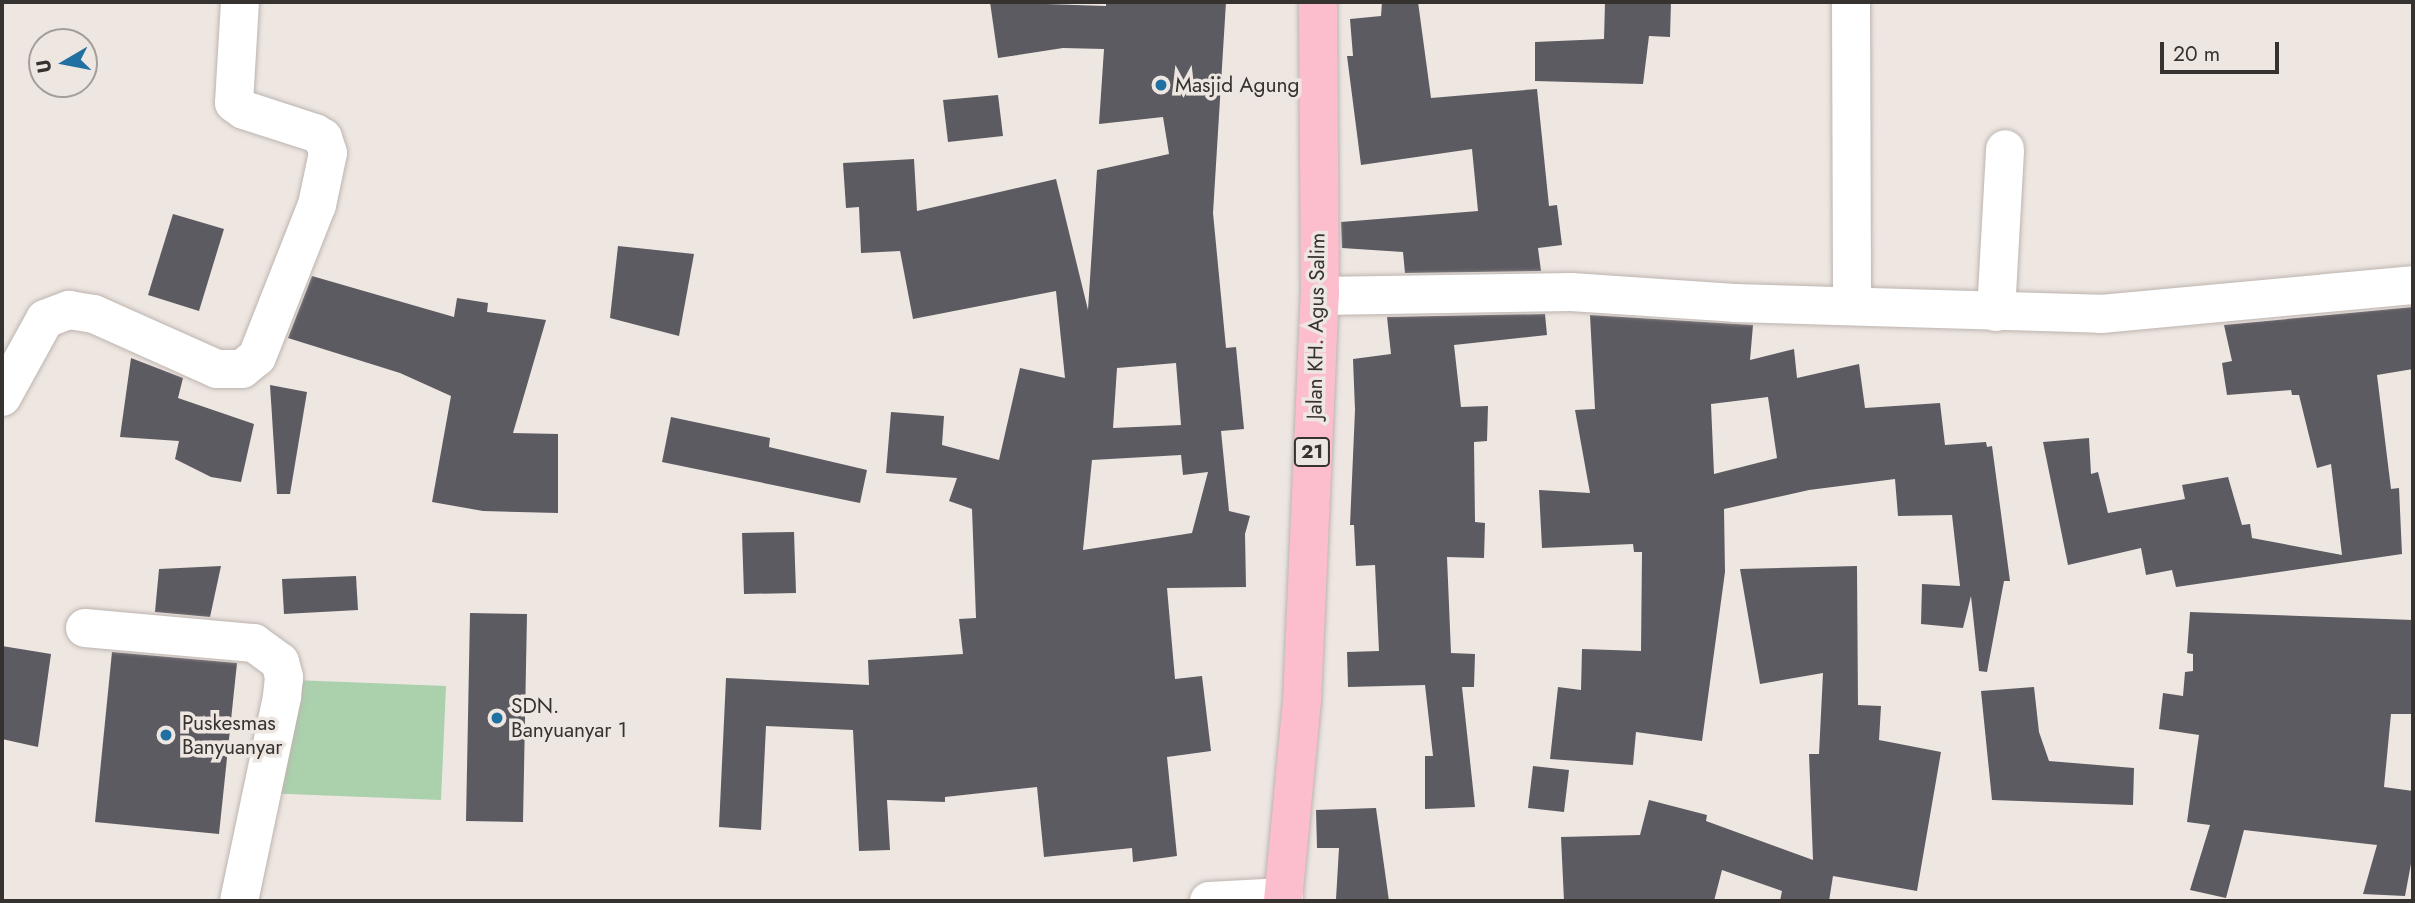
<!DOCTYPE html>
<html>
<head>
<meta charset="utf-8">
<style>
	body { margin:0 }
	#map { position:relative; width:2415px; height:903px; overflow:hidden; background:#eee6e1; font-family:Jost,sans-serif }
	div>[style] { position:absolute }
	.green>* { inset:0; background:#abd0ac }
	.building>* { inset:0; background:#5d5b62 }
	.roads { filter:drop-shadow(0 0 2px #bcb4af) drop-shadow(0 0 2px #bcb4af) }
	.minor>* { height:38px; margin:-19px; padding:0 19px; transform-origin:19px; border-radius:19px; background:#fff }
	.highway>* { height:38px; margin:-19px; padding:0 19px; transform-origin:19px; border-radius:19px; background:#fcbecd }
	.dots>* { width:19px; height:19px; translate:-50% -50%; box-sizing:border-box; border:4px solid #eee6e1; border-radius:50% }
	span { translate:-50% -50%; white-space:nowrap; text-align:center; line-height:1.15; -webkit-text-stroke:7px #eee6e1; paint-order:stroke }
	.shield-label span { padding:2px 5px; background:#eee6e1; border:2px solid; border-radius:5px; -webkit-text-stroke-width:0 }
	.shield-label { font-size:19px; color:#353230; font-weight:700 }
	.poi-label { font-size:21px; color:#353230 }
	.left { translate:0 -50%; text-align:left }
	.street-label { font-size:21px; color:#353230 }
	.frame { position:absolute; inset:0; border:4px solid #353230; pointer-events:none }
	.north { position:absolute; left:28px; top:28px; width:70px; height:70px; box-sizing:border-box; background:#eee6e1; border:2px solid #a49e9a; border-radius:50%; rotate:260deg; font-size:19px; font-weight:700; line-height:28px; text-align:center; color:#353230 }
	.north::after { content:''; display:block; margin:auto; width:24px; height:32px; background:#2170a2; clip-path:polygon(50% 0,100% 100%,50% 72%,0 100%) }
	.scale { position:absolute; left:2160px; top:42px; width:119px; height:32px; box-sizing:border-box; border:4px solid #353230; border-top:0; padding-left:9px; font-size:21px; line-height:24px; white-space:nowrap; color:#353230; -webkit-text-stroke:5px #eee6e1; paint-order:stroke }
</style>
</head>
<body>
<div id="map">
	<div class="green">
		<i style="clip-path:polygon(268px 679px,446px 686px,441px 800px,263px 793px)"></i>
	</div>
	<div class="building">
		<i style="clip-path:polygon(evenodd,990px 2px,1106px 6px,1106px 2px,1226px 2px,1213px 213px,1226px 348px,1236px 347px,1244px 429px,1221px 431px,1229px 511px,1250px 516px,1245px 534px,1246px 587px,1167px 588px,1175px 679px,1202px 676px,1211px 751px,1167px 757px,1177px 856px,1133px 862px,1132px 848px,1044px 857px,1037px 787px,945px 797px,945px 802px,887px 800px,890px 850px,859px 851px,853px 730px,766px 726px,761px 830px,719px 827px,726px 678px,869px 685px,868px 660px,963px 654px,959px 619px,976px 618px,972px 509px,949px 501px,957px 478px,886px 473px,891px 412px,944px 416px,942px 445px,999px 460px,1020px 368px,1065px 378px,1056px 291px,913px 319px,900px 251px,861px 253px,859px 207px,846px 208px,843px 163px,914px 159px,917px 211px,1056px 179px,1088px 310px,1097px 170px,1169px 154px,1163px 117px,1099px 124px,1104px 49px,1063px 48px,998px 58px,990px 2px,1176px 363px,1181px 425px,1113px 428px,1117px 368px,1176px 363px,990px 2px,1181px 455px,1183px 475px,1208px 472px,1192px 533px,1083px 550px,1092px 460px,1181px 455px)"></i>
		<i style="clip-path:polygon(1382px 2px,1418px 2px,1431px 98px,1537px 89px,1549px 206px,1557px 205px,1562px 245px,1538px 248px,1541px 271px,1405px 273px,1403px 252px,1342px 248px,1341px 222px,1478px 211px,1472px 149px,1361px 165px,1347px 56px,1353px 56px,1350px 19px,1381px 16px)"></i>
		<i style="clip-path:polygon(1605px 2px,1671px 2px,1670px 37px,1649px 36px,1643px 84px,1535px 81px,1535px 42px,1604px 39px)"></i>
		<i style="clip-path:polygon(998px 95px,1003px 136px,948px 142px,943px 100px)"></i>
		<i style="clip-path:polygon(173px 214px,224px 229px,199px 311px,148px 295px)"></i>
		<i style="clip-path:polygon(618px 246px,694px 254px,679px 336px,610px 318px)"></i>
		<i style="clip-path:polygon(312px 276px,454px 317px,457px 298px,488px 303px,487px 312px,546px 320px,513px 433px,558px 434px,558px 513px,483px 511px,432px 502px,451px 396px,400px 373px,288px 338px)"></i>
		<i style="clip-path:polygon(2413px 307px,2413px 369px,2377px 375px,2391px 489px,2399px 488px,2402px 554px,2176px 587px,2172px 570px,2146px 575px,2141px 548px,2068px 565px,2043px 442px,2089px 438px,2091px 474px,2098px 472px,2108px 513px,2185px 499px,2182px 485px,2228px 477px,2242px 525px,2250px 524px,2252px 538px,2342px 555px,2331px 464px,2317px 468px,2299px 395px,2292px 395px,2291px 390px,2227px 395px,2222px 363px,2232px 361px,2224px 325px)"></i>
		<i style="clip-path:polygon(1545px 314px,1547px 335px,1454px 345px,1461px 407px,1488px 406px,1487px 441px,1474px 442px,1475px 522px,1485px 523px,1484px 558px,1447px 557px,1451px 653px,1475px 654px,1474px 687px,1462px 687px,1475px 807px,1425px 809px,1425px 756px,1433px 756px,1425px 685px,1348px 687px,1347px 652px,1379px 651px,1375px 565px,1356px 566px,1354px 525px,1350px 525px,1355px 410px,1353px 359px,1391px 354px,1387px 317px)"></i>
		<i style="clip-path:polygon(evenodd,1590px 315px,1753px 325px,1750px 360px,1794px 349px,1797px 378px,1859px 364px,1865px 408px,1940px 403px,1945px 445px,1986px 442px,1987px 447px,1992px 446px,2010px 581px,2004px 581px,1987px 672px,1979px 671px,1971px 596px,1963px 628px,1921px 624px,1922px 584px,1960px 586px,1952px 515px,1898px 516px,1895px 479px,1809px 490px,1724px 509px,1725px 572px,1702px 741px,1636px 732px,1633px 765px,1550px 759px,1558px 687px,1581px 690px,1582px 649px,1641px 651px,1642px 552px,1634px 552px,1633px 544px,1542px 548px,1539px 490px,1590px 493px,1575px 410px,1595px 409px,1590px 315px,1768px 397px,1777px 458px,1714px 474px,1711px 404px,1768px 397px)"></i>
		<i style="clip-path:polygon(131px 358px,183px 378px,178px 398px,254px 424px,241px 482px,211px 477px,175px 459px,179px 441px,120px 437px)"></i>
		<i style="clip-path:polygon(270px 385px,307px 392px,290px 494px,277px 494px)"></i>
		<i style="clip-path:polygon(671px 417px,770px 438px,769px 447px,867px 470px,860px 503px,662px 462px)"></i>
		<i style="clip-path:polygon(794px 532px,796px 593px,744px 594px,742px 533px)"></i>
		<i style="clip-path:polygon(221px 566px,210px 617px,155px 612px,159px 569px)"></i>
		<i style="clip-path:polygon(1857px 566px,1858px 705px,1881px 706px,1879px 740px,1941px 752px,1917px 891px,1833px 876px,1829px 901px,1780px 901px,1782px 891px,1722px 870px,1714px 901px,1564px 901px,1561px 837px,1640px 835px,1649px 800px,1707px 815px,1706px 821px,1813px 860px,1809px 754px,1819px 754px,1823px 673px,1760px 684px,1740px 569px)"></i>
		<i style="clip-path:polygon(356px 576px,358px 610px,284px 614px,282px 579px)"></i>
		<i style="clip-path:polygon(2190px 612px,2413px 620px,2413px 714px,2391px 714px,2384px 787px,2413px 791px,2413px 853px,2405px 896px,2363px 894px,2377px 845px,2244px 830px,2226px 898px,2190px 890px,2210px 825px,2187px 822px,2199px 735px,2159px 729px,2163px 693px,2183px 696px,2185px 672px,2193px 671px,2193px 654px,2187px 653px)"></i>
		<i style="clip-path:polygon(470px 613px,527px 614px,523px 822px,466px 821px)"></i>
		<i style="clip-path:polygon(2px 646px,51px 654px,38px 747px,2px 739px)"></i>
		<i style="clip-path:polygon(112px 652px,237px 663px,219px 834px,95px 822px)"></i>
		<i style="clip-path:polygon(2034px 687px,2039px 732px,2049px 761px,2134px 768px,2133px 805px,1992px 800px,1981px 691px)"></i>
		<i style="clip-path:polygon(1533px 766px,1569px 770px,1564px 812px,1528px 808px)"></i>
		<i style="clip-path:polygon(1376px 808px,1389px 901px,1336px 899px,1339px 848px,1317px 848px,1316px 810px)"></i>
	</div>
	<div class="roads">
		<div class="minor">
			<i style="left:1851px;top:2px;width:302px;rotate:89.8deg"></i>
			<i style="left:1320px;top:296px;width:251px;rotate:-0.9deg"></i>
			<i style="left:1571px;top:292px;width:164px;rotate:3.8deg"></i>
			<i style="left:1735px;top:303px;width:366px;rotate:1.7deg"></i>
			<i style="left:2101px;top:314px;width:313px;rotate:-5.3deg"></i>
			<i style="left:1996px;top:312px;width:163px;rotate:-86.8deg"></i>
			<i style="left:2px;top:397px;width:89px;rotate:-61.1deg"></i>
			<i style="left:45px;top:319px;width:26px;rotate:-21deg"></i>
			<i style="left:69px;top:310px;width:25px;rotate:9deg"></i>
			<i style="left:94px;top:314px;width:135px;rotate:24.1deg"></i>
			<i style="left:217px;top:369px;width:25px"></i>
			<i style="left:242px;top:369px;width:19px;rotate:-39deg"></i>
			<i style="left:257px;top:357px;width:163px;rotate:-68.5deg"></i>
			<i style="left:317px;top:205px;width:53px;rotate:-78.1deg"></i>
			<i style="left:328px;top:153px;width:16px;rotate:-108deg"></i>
			<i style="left:323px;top:138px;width:9px;rotate:-148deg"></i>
			<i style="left:315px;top:133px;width:75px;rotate:-162.1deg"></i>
			<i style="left:244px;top:110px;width:12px;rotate:-145deg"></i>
			<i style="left:234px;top:103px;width:101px;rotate:-86.6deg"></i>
			<i style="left:85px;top:628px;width:170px;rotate:5.1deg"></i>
			<i style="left:254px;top:643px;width:32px;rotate:36deg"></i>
			<i style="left:280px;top:662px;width:16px;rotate:75deg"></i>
			<i style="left:284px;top:677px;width:20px;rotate:96deg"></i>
			<i style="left:282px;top:697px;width:208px;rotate:101.9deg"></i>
			<i style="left:1209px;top:901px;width:75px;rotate:-3.1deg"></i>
		</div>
		<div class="highway">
			<i style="left:1283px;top:901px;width:201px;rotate:-84.6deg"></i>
			<i style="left:1302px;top:701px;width:405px;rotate:-87.5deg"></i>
			<i style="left:1320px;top:296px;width:294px;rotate:-90.4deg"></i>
		</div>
	</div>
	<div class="dots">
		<i style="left:1161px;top:85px;background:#2170a2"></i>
		<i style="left:497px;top:718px;background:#2170a2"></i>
		<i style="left:166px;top:735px;background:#2170a2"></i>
	</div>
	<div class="shield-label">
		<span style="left:1312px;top:452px">21</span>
	</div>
	<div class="poi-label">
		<span class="left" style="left:1175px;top:85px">Masjid Agung</span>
		<span class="left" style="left:511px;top:718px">SDN.<br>Banyuanyar 1</span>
		<span class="left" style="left:182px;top:735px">Puskesmas<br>Banyuanyar</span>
	</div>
	<div class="street-label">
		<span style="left:1316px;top:326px;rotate:-89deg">Jalan KH. Agus Salim</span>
	</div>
	<div class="frame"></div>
	<div class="north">U</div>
	<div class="scale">20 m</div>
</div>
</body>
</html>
